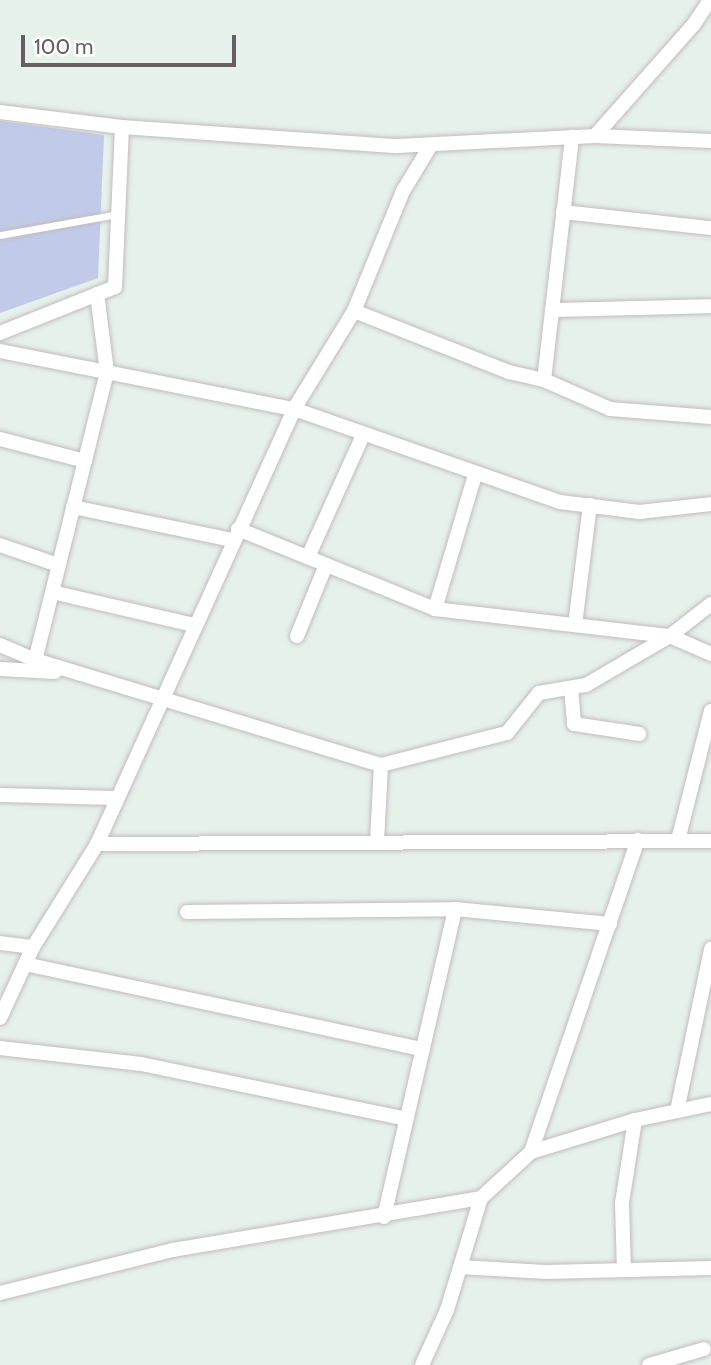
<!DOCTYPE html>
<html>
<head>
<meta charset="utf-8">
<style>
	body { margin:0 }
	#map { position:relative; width:711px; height:1365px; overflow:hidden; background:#e6f1ec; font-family:Cabin,sans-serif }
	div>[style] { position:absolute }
	.green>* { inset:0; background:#c1cbe9 }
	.roads { filter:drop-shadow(0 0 2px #c2babf) drop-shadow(0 0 2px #c2babf) }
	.service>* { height:7px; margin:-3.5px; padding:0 3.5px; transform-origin:3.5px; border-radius:3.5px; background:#fff }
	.minor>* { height:14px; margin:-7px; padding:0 7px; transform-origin:7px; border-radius:7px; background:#fff }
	span { translate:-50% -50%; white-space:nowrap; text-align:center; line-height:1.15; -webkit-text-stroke:7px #fff; paint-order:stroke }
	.scale { position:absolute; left:21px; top:35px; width:215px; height:32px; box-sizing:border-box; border:4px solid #675d64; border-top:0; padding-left:9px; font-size:21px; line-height:24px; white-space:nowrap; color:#675d64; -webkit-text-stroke:5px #fff; paint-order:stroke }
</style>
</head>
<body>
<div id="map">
	<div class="green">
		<i style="clip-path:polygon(0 121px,104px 135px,98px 278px,0 313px)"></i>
	</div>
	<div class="roads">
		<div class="service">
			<i style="left:0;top:235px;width:120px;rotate:-10.1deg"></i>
		</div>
		<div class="minor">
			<i style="left:0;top:112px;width:123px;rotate:7deg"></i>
			<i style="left:122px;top:127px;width:276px;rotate:4deg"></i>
			<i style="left:397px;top:146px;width:198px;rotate:-2.9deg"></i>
			<i style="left:595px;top:136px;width:116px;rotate:2.5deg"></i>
			<i style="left:595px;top:136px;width:149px;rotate:-48.5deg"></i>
			<i style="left:694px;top:24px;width:29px;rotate:-56deg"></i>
			<i style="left:563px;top:212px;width:149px;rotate:6.2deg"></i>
			<i style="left:97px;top:294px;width:79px;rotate:82.7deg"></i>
			<i style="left:107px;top:372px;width:297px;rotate:104deg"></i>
			<i style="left:35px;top:660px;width:362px;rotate:16.9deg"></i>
			<i style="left:381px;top:765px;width:130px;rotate:-14.3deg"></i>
			<i style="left:507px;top:733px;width:51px;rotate:-51.3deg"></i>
			<i style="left:539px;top:693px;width:48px;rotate:-9.7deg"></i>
			<i style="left:586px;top:685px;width:97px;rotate:-30.3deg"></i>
			<i style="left:670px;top:636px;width:52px;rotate:-38deg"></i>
			<i style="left:552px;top:310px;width:159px;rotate:-1.4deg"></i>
			<i style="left:354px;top:311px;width:167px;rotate:21.5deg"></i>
			<i style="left:509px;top:372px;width:36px;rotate:13deg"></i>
			<i style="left:544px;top:380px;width:245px;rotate:-83.4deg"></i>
			<i style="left:0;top:333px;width:124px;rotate:-21.8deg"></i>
			<i style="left:115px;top:287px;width:160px;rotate:-87.5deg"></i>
			<i style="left:0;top:351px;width:300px;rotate:11.2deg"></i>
			<i style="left:294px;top:409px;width:282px;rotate:19.3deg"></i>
			<i style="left:560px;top:502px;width:80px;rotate:7.2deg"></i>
			<i style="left:639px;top:512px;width:72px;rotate:-6.3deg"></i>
			<i style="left:544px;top:380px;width:72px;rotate:23.7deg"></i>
			<i style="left:610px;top:409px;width:101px;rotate:4.5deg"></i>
			<i style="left:0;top:439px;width:88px;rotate:14.5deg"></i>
			<i style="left:73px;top:507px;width:163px;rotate:11.7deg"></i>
			<i style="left:238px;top:529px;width:213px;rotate:22.1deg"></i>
			<i style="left:435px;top:609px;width:237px;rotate:6.6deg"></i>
			<i style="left:670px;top:636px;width:45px;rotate:23.7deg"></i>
			<i style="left:0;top:545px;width:61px;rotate:19deg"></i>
			<i style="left:308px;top:557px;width:134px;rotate:-65.7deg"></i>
			<i style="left:52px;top:592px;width:146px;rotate:13.1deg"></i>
			<i style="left:435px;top:609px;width:140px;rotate:-73.4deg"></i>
			<i style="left:575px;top:625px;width:121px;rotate:-82.9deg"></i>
			<i style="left:297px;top:636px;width:77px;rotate:-67.8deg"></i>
			<i style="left:0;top:645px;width:38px;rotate:23deg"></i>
			<i style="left:0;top:669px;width:55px;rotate:3.1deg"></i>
			<i style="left:571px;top:688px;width:36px;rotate:85deg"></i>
			<i style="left:574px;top:724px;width:66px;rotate:8.7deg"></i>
			<i style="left:0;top:795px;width:117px;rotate:1.5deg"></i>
			<i style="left:678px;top:840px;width:133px;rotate:-75.7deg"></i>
			<i style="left:377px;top:842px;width:77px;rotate:-87deg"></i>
			<i style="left:97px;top:844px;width:614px;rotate:-0.28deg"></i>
			<i style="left:187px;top:912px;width:268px;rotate:-0.6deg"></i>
			<i style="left:455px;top:909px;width:156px;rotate:5.5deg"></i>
			<i style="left:0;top:943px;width:33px;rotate:7deg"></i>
			<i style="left:25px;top:964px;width:407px;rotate:12.1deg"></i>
			<i style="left:0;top:1018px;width:78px;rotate:-65.1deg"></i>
			<i style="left:33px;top:947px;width:121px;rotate:-58.1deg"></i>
			<i style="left:97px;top:844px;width:478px;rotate:-65.6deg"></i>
			<i style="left:294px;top:409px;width:115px;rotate:-58.5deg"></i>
			<i style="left:354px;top:311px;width:130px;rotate:-67.8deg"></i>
			<i style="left:403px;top:191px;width:54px;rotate:-58.7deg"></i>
			<i style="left:0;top:1048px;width:142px;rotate:6.5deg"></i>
			<i style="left:141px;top:1064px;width:271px;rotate:11.7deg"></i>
			<i style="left:677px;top:1111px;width:166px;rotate:-78.1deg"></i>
			<i style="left:531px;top:1152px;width:330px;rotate:-71.1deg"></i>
			<i style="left:384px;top:1217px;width:316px;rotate:-77deg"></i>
			<i style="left:460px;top:1267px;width:86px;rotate:3.3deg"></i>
			<i style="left:546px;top:1272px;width:165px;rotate:-1.4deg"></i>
			<i style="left:624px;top:1270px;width:67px;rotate:-91.7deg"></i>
			<i style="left:622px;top:1203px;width:84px;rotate:-81.1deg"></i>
			<i style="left:0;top:1293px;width:178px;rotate:-14deg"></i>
			<i style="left:173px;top:1250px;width:312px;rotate:-9.6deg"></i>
			<i style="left:422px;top:1365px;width:60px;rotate:-65.6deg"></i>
			<i style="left:447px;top:1310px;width:117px;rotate:-73.1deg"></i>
			<i style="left:481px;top:1198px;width:68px;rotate:-42.6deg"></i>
			<i style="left:531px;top:1152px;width:109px;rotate:-17.1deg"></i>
			<i style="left:635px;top:1120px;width:78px;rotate:-11.9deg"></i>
			<i style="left:649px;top:1365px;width:57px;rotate:-16.2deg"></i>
		</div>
	</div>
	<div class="scale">100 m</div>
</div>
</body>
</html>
